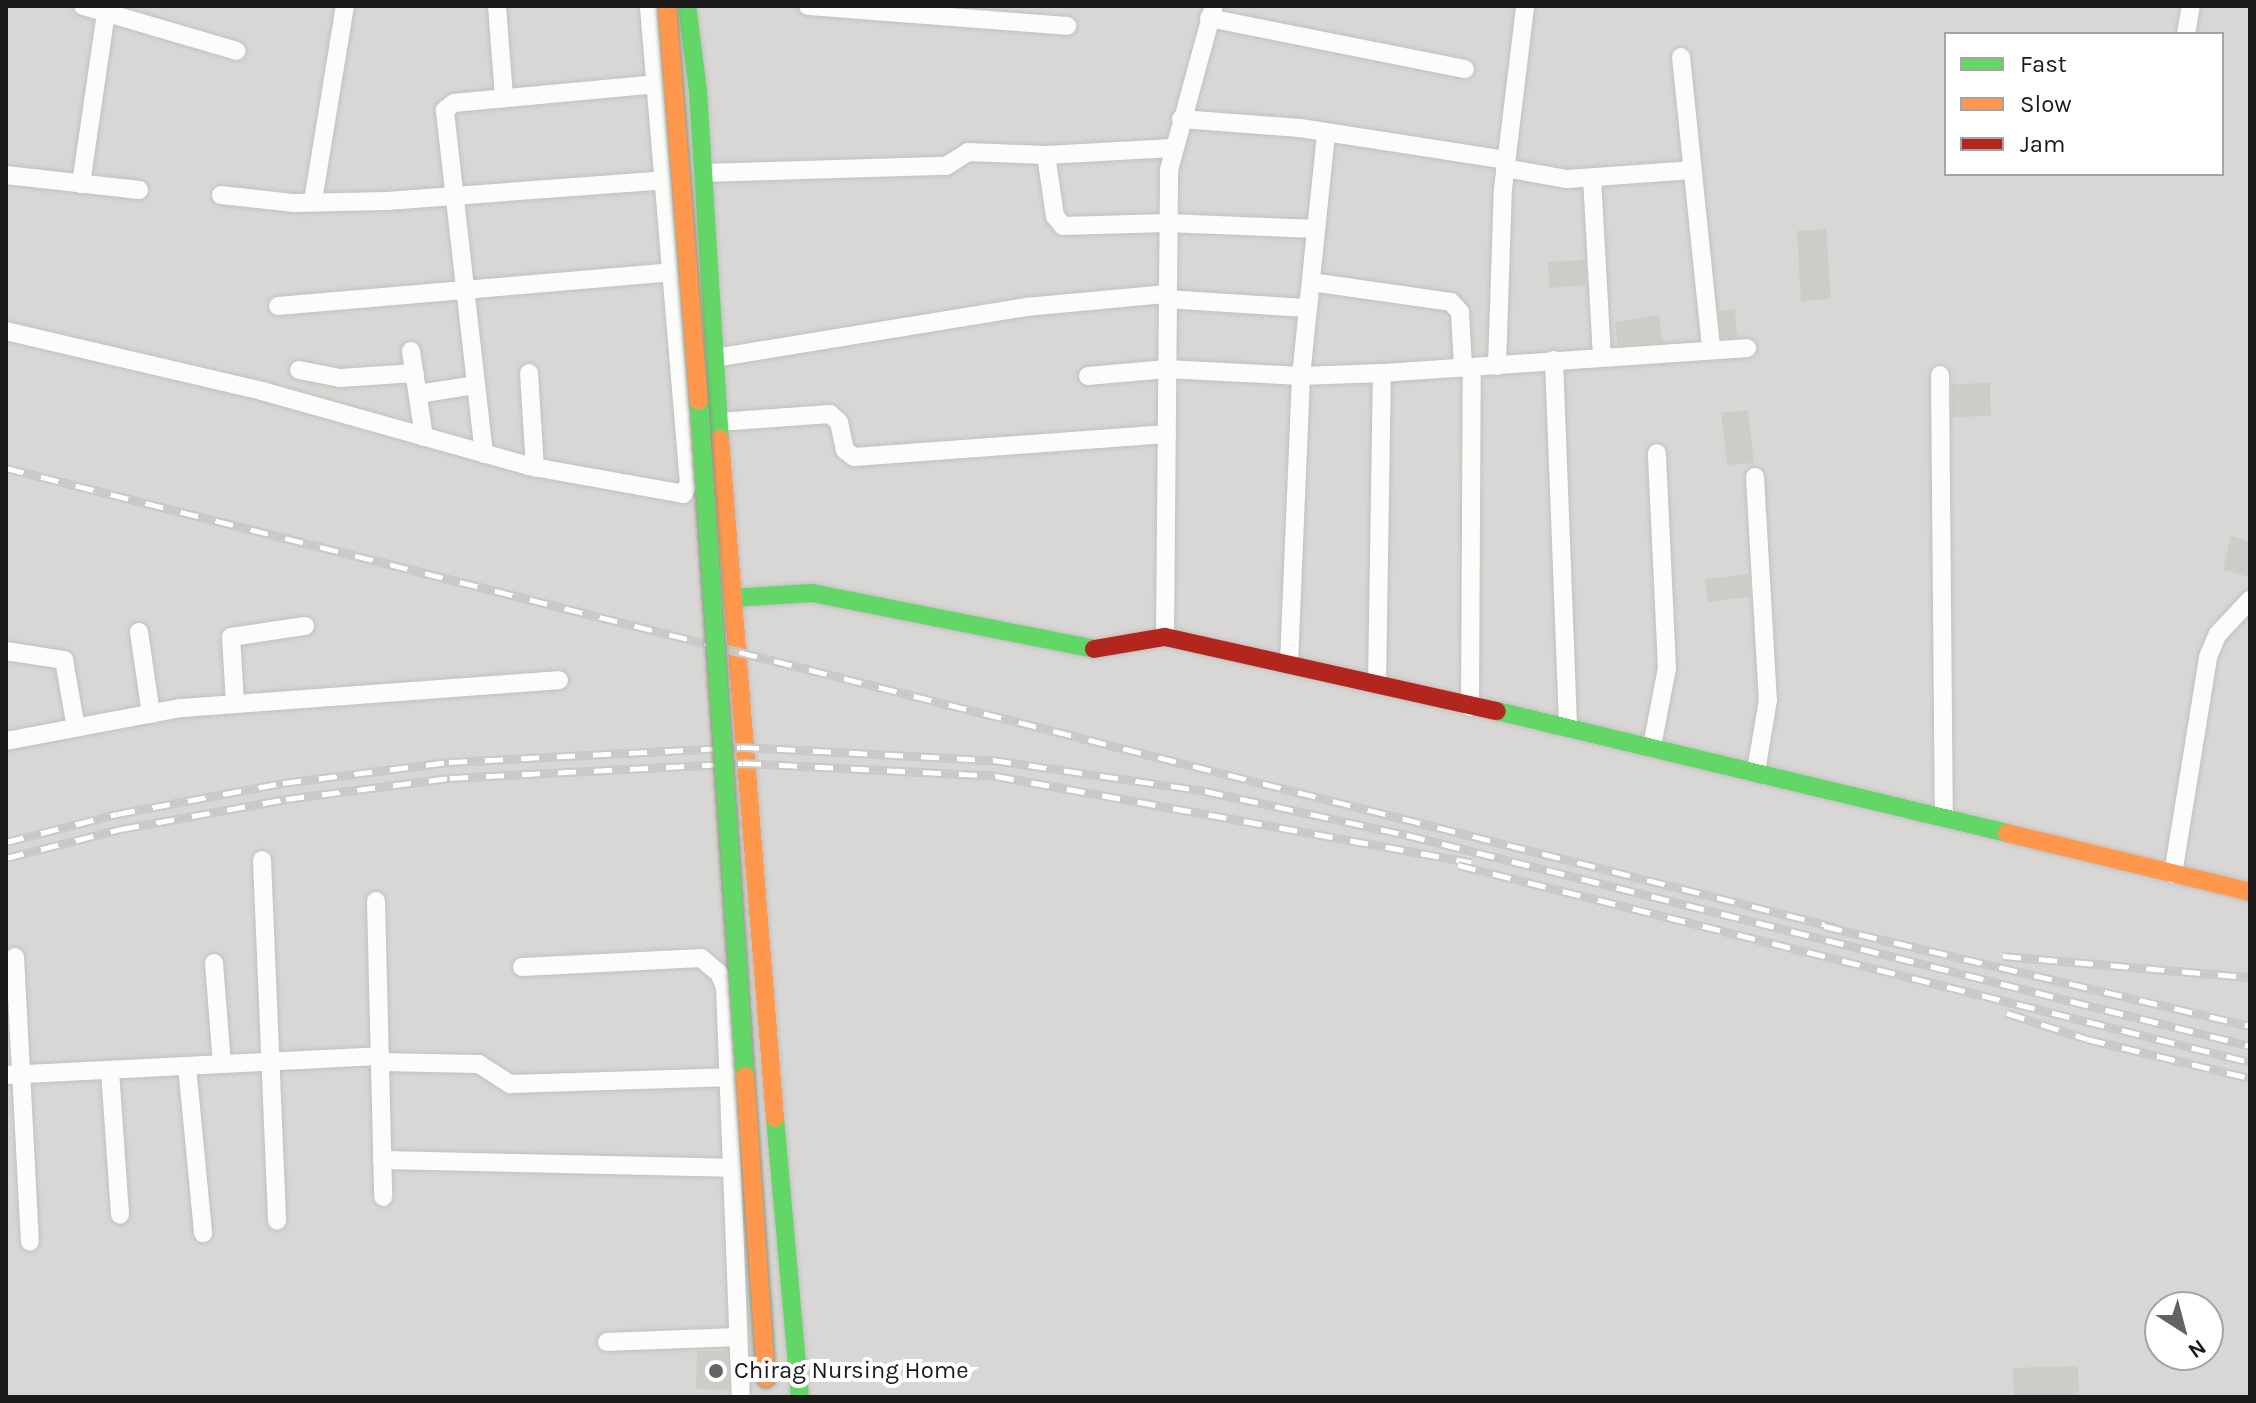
<!DOCTYPE html>
<html>
<head>
<meta charset="utf-8">
<style>
	body { margin:0 }
	#map { position:relative; width:2256px; height:1403px; overflow:hidden; background:#eae8e4; font-family:Karla,sans-serif }
	div>[style] { position:absolute }
	.residential>* { inset:0; background:#d9d7d5 }
	.building>* { inset:0; background:#ceccc9 }
	.roads { filter:drop-shadow(0 0 2px #c1c0be) drop-shadow(0 0 2px #c1c0be) }
	.street>* { height:18px; margin:-9px; padding:0 9px; transform-origin:9px; border-radius:9px; background:#fcfcfb }
	.fast>* { height:18px; margin:-9px; padding:0 9px; transform-origin:9px; border-radius:9px; background:#63d668 }
	.slow>* { height:18px; margin:-9px; padding:0 9px; transform-origin:9px; border-radius:9px; background:#ff974d }
	.jam>* { height:18px; margin:-9px; padding:0 9px; transform-origin:9px; border-radius:9px; background:#b3261e }
	.rail>* { height:9px; margin-top:-4.5px; transform-origin:0; background:repeating-linear-gradient(90deg,#fff 0 18px,#c9c9c8 0 36px); box-sizing:border-box; border-block:2px solid #c9c9c8 }
	.bridges { filter:drop-shadow(0 0 2px #8f917e) drop-shadow(0 0 2px #8f917e) }
	.fast-bridge>* { height:18px; margin:-9px; padding:0 9px; transform-origin:9px; border-radius:9px; background:#63d668 }
	.slow-bridge>* { height:18px; margin:-9px; padding:0 9px; transform-origin:9px; border-radius:9px; background:#ff974d }
	.dots>* { width:22px; height:22px; translate:-50% -50%; box-sizing:border-box; border:4px solid #fff; border-radius:50% }
	span { translate:-50% -50%; white-space:nowrap; text-align:center; line-height:1.15; -webkit-text-stroke:8px #fff; paint-order:stroke }
	.poi-label { font-size:24px; color:#1b1b1b }
	.left { translate:0 -50%; text-align:left }
	.frame { position:absolute; inset:0; border:8px solid #1b1b1b; pointer-events:none }
	.legend { position:absolute; left:1944px; top:32px; width:280px; height:144px; box-sizing:border-box; background:#fff; border:2px solid #a4a4a4; margin:0; padding:10px 14px; list-style:none; font-size:24px; color:#1b1b1b }
	.legend li { display:flex; align-items:center; gap:16px; height:40px }
	.legend b { width:40px; border:2px solid #a4a4a4 }
	.north { position:absolute; left:2144px; top:1291px; width:80px; height:80px; box-sizing:border-box; background:#fff; border:2px solid #a4a4a4; border-radius:50%; rotate:144deg; font-size:22px; font-weight:700; line-height:32px; text-align:center; color:#1b1b1b }
	.north::after { content:''; display:block; margin:auto; width:28px; height:36px; background:#636361; clip-path:polygon(50% 0,100% 100%,50% 72%,0 100%) }
</style>
</head>
<body>
<div id="map">
	<div class="residential">
		<i style="clip-path:polygon(evenodd,6px 6px,2250px 6px,2250px 1397px,6px 1397px,6px 6px,1946px 34px,2222px 34px,2222px 174px,1946px 174px,1946px 34px,6px 6px,2160px 1307px,2208px 1307px,2208px 1355px,2160px 1355px,2160px 1307px)"></i>
	</div>
	<div class="building">
		<i style="clip-path:polygon(1826px 229px,1831px 299px,1801px 301px,1797px 231px)"></i>
		<i style="clip-path:polygon(1585px 260px,1586px 285px,1549px 288px,1548px 262px)"></i>
		<i style="clip-path:polygon(1735px 309px,1737px 337px,1722px 338px,1719px 311px)"></i>
		<i style="clip-path:polygon(1659px 315px,1663px 342px,1618px 345px,1615px 322px)"></i>
		<i style="clip-path:polygon(1990px 383px,1991px 416px,1952px 417px,1952px 384px)"></i>
		<i style="clip-path:polygon(1748px 410px,1754px 463px,1727px 465px,1721px 413px)"></i>
		<i style="clip-path:polygon(2231px 536px,2250px 541px,2250px 577px,2223px 570px)"></i>
		<i style="clip-path:polygon(1749px 574px,1750px 597px,1708px 602px,1705px 579px)"></i>
		<i style="clip-path:polygon(697px 1351px,727px 1351px,728px 1390px,696px 1389px)"></i>
		<i style="clip-path:polygon(2078px 1366px,2079px 1397px,2014px 1397px,2013px 1368px)"></i>
	</div>
	<div class="roads">
		<div class="street">
			<i style="left:83px;top:6px;width:160px;rotate:16.3deg"></i>
			<i style="left:497px;top:6px;width:92px;rotate:85.6deg"></i>
			<i style="left:808px;top:6px;width:260px;rotate:4.4deg"></i>
			<i style="left:1209px;top:18px;width:261px;rotate:11.3deg"></i>
			<i style="left:2186px;top:34px;width:28px;rotate:-80deg"></i>
			<i style="left:1681px;top:57px;width:294px;rotate:84.1deg"></i>
			<i style="left:1181px;top:119px;width:119px;rotate:4.3deg"></i>
			<i style="left:1300px;top:128px;width:208px;rotate:8.8deg"></i>
			<i style="left:1046px;top:155px;width:62px;rotate:81.6deg"></i>
			<i style="left:1055px;top:216px;width:13px;rotate:51deg"></i>
			<i style="left:1063px;top:226px;width:104px;rotate:-1.7deg"></i>
			<i style="left:1167px;top:223px;width:149px;rotate:2.3deg"></i>
			<i style="left:1505px;top:168px;width:63px;rotate:10.1deg"></i>
			<i style="left:1567px;top:179px;width:125px;rotate:-4.1deg"></i>
			<i style="left:703px;top:173px;width:243px;rotate:-1.7deg"></i>
			<i style="left:946px;top:166px;width:26px;rotate:-32deg"></i>
			<i style="left:968px;top:152px;width:78px;rotate:2.2deg"></i>
			<i style="left:1046px;top:155px;width:127px;rotate:-3.2deg"></i>
			<i style="left:6px;top:175px;width:134px;rotate:6.4deg"></i>
			<i style="left:1592px;top:178px;width:177px;rotate:86.8deg"></i>
			<i style="left:81px;top:184px;width:180px;rotate:-81.7deg"></i>
			<i style="left:221px;top:195px;width:72px;rotate:6.3deg"></i>
			<i style="left:293px;top:203px;width:94px;rotate:-1.2deg"></i>
			<i style="left:387px;top:201px;width:278px;rotate:-4.3deg"></i>
			<i style="left:313px;top:201px;width:198px;rotate:-80.7deg"></i>
			<i style="left:1311px;top:282px;width:141px;rotate:8.1deg"></i>
			<i style="left:1451px;top:302px;width:13px;rotate:48deg"></i>
			<i style="left:1460px;top:312px;width:56px;rotate:86.9deg"></i>
			<i style="left:1167px;top:299px;width:141px;rotate:3.7deg"></i>
			<i style="left:278px;top:306px;width:394px;rotate:-4.9deg"></i>
			<i style="left:6px;top:331px;width:263px;rotate:13.2deg"></i>
			<i style="left:262px;top:391px;width:276px;rotate:15.7deg"></i>
			<i style="left:528px;top:466px;width:158px;rotate:10.2deg"></i>
			<i style="left:683px;top:494px;width:12px;rotate:-59deg"></i>
			<i style="left:689px;top:484px;width:480px;rotate:-94.8deg"></i>
			<i style="left:411px;top:351px;width:87px;rotate:81.4deg"></i>
			<i style="left:715px;top:358px;width:315px;rotate:-9.3deg"></i>
			<i style="left:1026px;top:307px;width:142px;rotate:-5.3deg"></i>
			<i style="left:1554px;top:360px;width:367px;rotate:87.8deg"></i>
			<i style="left:1497px;top:366px;width:177px;rotate:-88.1deg"></i>
			<i style="left:1503px;top:189px;width:184px;rotate:-83.1deg"></i>
			<i style="left:299px;top:370px;width:42px;rotate:11deg"></i>
			<i style="left:340px;top:378px;width:75px;rotate:-3.8deg"></i>
			<i style="left:529px;top:373px;width:95px;rotate:86.4deg"></i>
			<i style="left:1940px;top:375px;width:443px;rotate:89.5deg"></i>
			<i style="left:1088px;top:376px;width:79px;rotate:-5.1deg"></i>
			<i style="left:1167px;top:369px;width:134px;rotate:3deg"></i>
			<i style="left:1301px;top:376px;width:81px;rotate:-2.1deg"></i>
			<i style="left:1382px;top:373px;width:366px;rotate:-3.9deg"></i>
			<i style="left:418px;top:394px;width:59px;rotate:-8.8deg"></i>
			<i style="left:719px;top:422px;width:111px;rotate:-4.1deg"></i>
			<i style="left:830px;top:414px;width:12px;rotate:42deg"></i>
			<i style="left:839px;top:422px;width:29px;rotate:78deg"></i>
			<i style="left:845px;top:450px;width:11px;rotate:38deg"></i>
			<i style="left:854px;top:457px;width:314px;rotate:-4.2deg"></i>
			<i style="left:484px;top:454px;width:346px;rotate:-96.5deg"></i>
			<i style="left:445px;top:110px;width:11px;rotate:-38deg"></i>
			<i style="left:454px;top:103px;width:204px;rotate:-5.3deg"></i>
			<i style="left:1755px;top:477px;width:223px;rotate:86.7deg"></i>
			<i style="left:1768px;top:700px;width:72px;rotate:99.6deg"></i>
			<i style="left:139px;top:632px;width:83px;rotate:81.7deg"></i>
			<i style="left:1165px;top:637px;width:467px;rotate:-89.5deg"></i>
			<i style="left:1169px;top:170px;width:170px;rotate:-74.7deg"></i>
			<i style="left:6px;top:651px;width:59px;rotate:8.8deg"></i>
			<i style="left:64px;top:660px;width:69px;rotate:80deg"></i>
			<i style="left:1289px;top:663px;width:287px;rotate:-87.6deg"></i>
			<i style="left:1301px;top:376px;width:245px;rotate:-84.1deg"></i>
			<i style="left:1377px;top:684px;width:311px;rotate:-89.1deg"></i>
			<i style="left:235px;top:704px;width:67px;rotate:-93.4deg"></i>
			<i style="left:231px;top:637px;width:75px;rotate:-8.5deg"></i>
			<i style="left:1470px;top:707px;width:340px;rotate:-89.7deg"></i>
			<i style="left:6px;top:741px;width:178px;rotate:-10.7deg"></i>
			<i style="left:181px;top:708px;width:379px;rotate:-4.2deg"></i>
			<i style="left:1652px;top:746px;width:79px;rotate:-79.1deg"></i>
			<i style="left:1667px;top:668px;width:215px;rotate:-92.7deg"></i>
			<i style="left:262px;top:860px;width:361px;rotate:87.6deg"></i>
			<i style="left:2173px;top:874px;width:220px;rotate:-80.8deg"></i>
			<i style="left:2208px;top:657px;width:25px;rotate:-67deg"></i>
			<i style="left:2218px;top:634px;width:47px;rotate:-46.7deg"></i>
			<i style="left:376px;top:901px;width:296px;rotate:88.6deg"></i>
			<i style="left:15px;top:957px;width:285px;rotate:87deg"></i>
			<i style="left:214px;top:963px;width:101px;rotate:85.5deg"></i>
			<i style="left:522px;top:967px;width:179px;rotate:-2.9deg"></i>
			<i style="left:701px;top:958px;width:23px;rotate:40deg"></i>
			<i style="left:719px;top:973px;width:15px;rotate:67deg"></i>
			<i style="left:725px;top:987px;width:410px;rotate:87.8deg"></i>
			<i style="left:380px;top:1062px;width:99px;rotate:1.2deg"></i>
			<i style="left:479px;top:1064px;width:37px;rotate:33deg"></i>
			<i style="left:510px;top:1084px;width:218px;rotate:-1.8deg"></i>
			<i style="left:187px;top:1066px;width:168px;rotate:84.5deg"></i>
			<i style="left:110px;top:1071px;width:144px;rotate:86deg"></i>
			<i style="left:6px;top:1075px;width:374px;rotate:-2.9deg"></i>
			<i style="left:382px;top:1160px;width:349px;rotate:1.3deg"></i>
			<i style="left:607px;top:1342px;width:129px;rotate:-2.2deg"></i>
		</div>
		<div class="fast">
			<i style="left:687px;top:6px;width:86px;rotate:82.6deg"></i>
			<i style="left:698px;top:91px;width:349px;rotate:86.4deg"></i>
			<i style="left:733px;top:598px;width:79px;rotate:-3.6deg"></i>
			<i style="left:812px;top:593px;width:288px;rotate:11.2deg"></i>
			<i style="left:1497px;top:711px;width:524px;rotate:13.45deg"></i>
			<i style="left:775px;top:1118px;width:280px;rotate:84.9deg"></i>
		</div>
		<div class="slow">
			<i style="left:720px;top:439px;width:681px;rotate:85.37deg"></i>
			<i style="left:2007px;top:833px;width:250px;rotate:13.6deg"></i>
		</div>
		<div class="jam">
			<i style="left:1094px;top:649px;width:72px;rotate:-9.6deg"></i>
			<i style="left:1165px;top:637px;width:340px;rotate:12.6deg"></i>
		</div>
	</div>
	<div class="rail">
		<i style="left:6px;top:468px;width:1886px;rotate:14.09deg"></i>
		<i style="left:6px;top:842px;width:114px;rotate:-14.2deg"></i>
		<i style="left:117px;top:814px;width:169px;rotate:-10.6deg"></i>
		<i style="left:283px;top:783px;width:167px;rotate:-7.2deg"></i>
		<i style="left:449px;top:762px;width:292px;rotate:-2.9deg"></i>
		<i style="left:741px;top:747px;width:252px;rotate:3deg"></i>
		<i style="left:993px;top:760px;width:214px;rotate:8.3deg"></i>
		<i style="left:1205px;top:791px;width:207px;rotate:12.3deg"></i>
		<i style="left:1407px;top:835px;width:869px;rotate:14.05deg"></i>
		<i style="left:6px;top:858px;width:119px;rotate:-14.2deg"></i>
		<i style="left:121px;top:829px;width:168px;rotate:-10.3deg"></i>
		<i style="left:286px;top:799px;width:165px;rotate:-7.3deg"></i>
		<i style="left:450px;top:778px;width:293px;rotate:-2.9deg"></i>
		<i style="left:743px;top:763px;width:253px;rotate:2.9deg"></i>
		<i style="left:996px;top:776px;width:483px;rotate:10.3deg"></i>
		<i style="left:1458px;top:865px;width:816px;rotate:13.97deg"></i>
		<i style="left:1824px;top:926px;width:438px;rotate:13.2deg"></i>
		<i style="left:2003px;top:956px;width:248px;rotate:4.9deg"></i>
		<i style="left:2007px;top:1013px;width:84px;rotate:18deg"></i>
		<i style="left:2087px;top:1039px;width:168px;rotate:13.5deg"></i>
	</div>
	<div class="bridges">
		<div class="fast-bridge">
			<i style="left:699px;top:401px;width:677px;rotate:86.1deg"></i>
		</div>
		<div class="slow-bridge">
			<i style="left:667px;top:6px;width:396px;rotate:85.4deg"></i>
			<i style="left:745px;top:1076px;width:303px;rotate:86deg"></i>
		</div>
	</div>
	<div class="dots">
		<i style="left:716px;top:1371px;background:#636361"></i>
	</div>
	<div class="poi-label">
		<span class="left" style="left:734px;top:1371px">Chirag Nursing Home</span>
	</div>
	<div class="frame"></div>
	<ul class="legend">
	<li><b style="height:10px;background:#63d668"></b>Fast</li>
	<li><b style="height:10px;background:#ff974d"></b>Slow</li>
	<li><b style="height:10px;background:#b3261e"></b>Jam</li>
	</ul>
	<div class="north">N</div>
</div>
</body>
</html>
